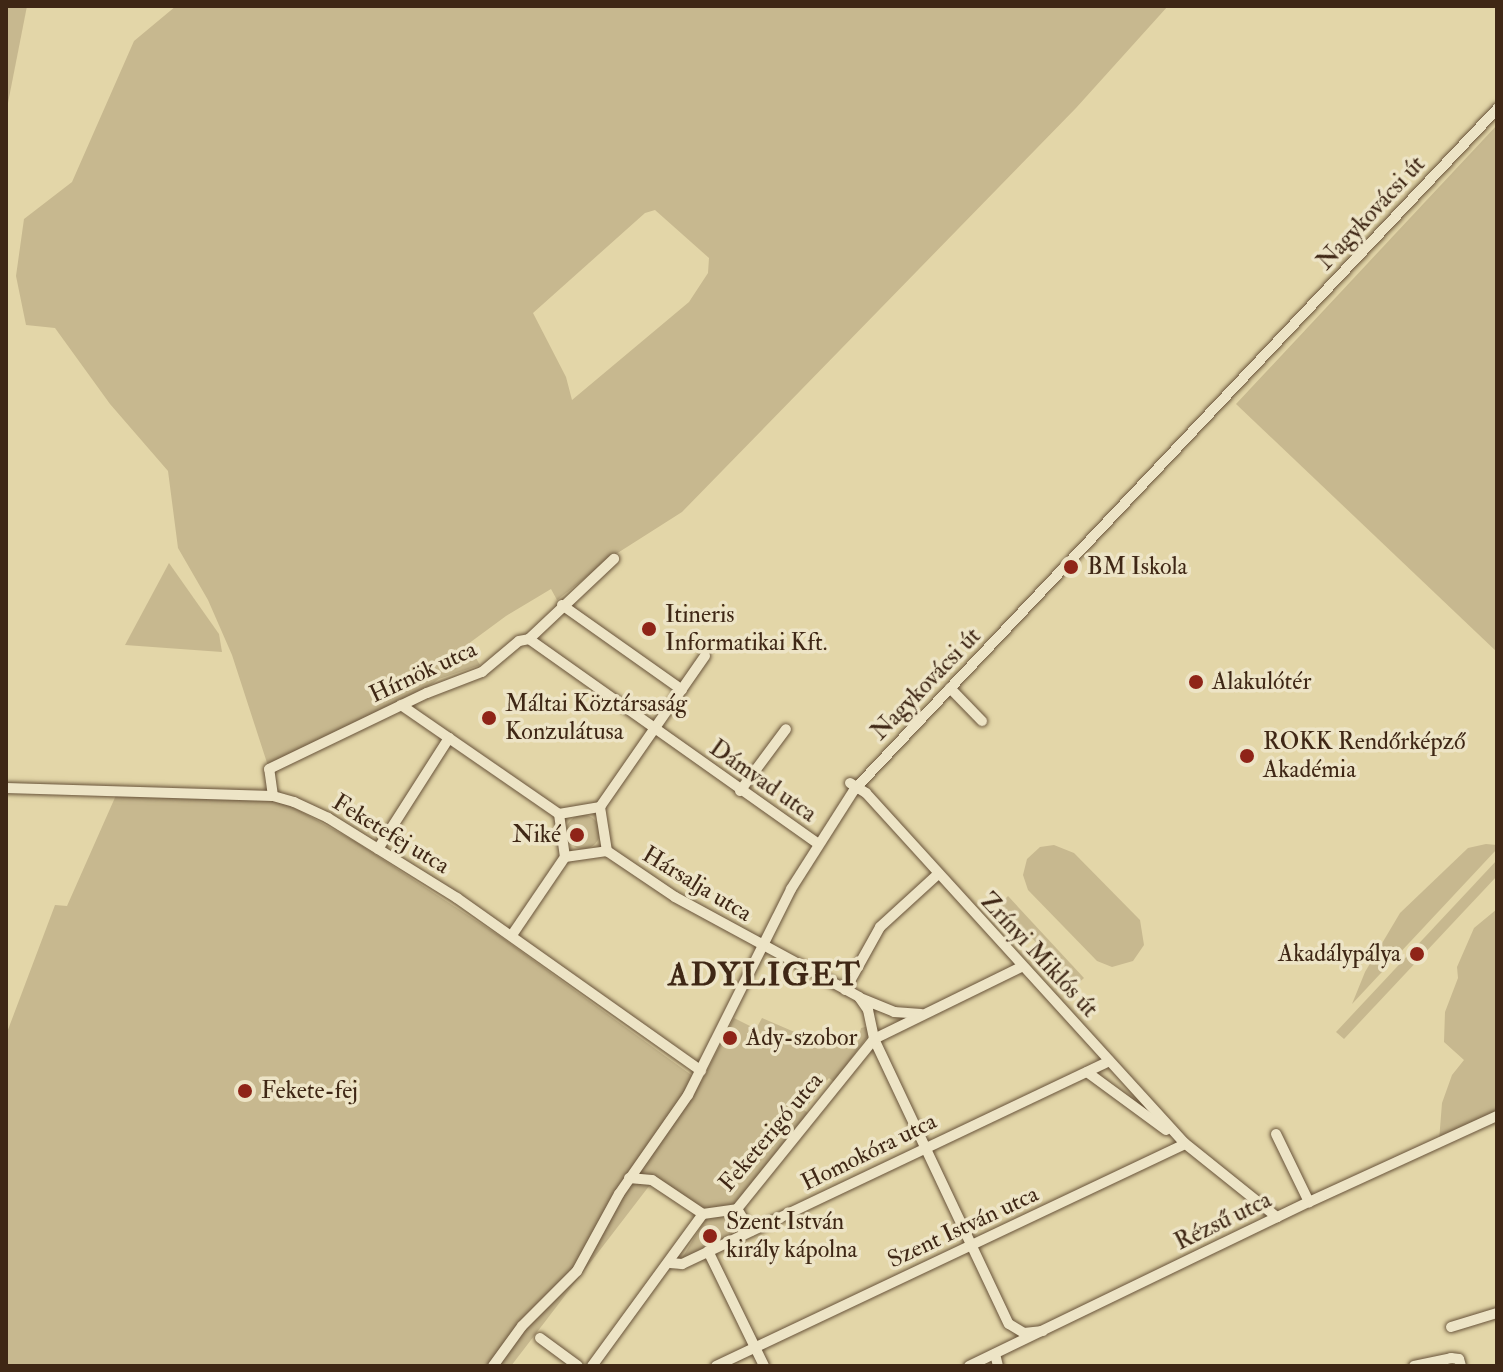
<!DOCTYPE html>
<html>
<head>
<meta charset="utf-8">
<style>
	body { margin:0 }
	#map { position:relative; width:1503px; height:1372px; overflow:hidden; background:#e3d6a8; font-family:"IM FELL Double Pica",serif }
	div>[style] { position:absolute }
	.green>* { inset:0; background:#c7b88f }
	.round { border-radius:50% }
	.roads { filter:drop-shadow(0 0 2px #68533a) drop-shadow(0 0 2px #68533a) }
	.minor>* { height:10px; margin:-5px; padding:0 5px; transform-origin:5px; border-radius:5px; background:#ede4c6 }
	.dots>* { width:22px; height:22px; translate:-50% -50%; box-sizing:border-box; border:4px solid #ede4c6; border-radius:50% }
	span { translate:-50% -50%; white-space:nowrap; text-align:center; line-height:1.15; -webkit-text-stroke:7px #ede4c6; paint-order:stroke }
	.street-label { font-size:24px; color:#3f2715 }
	.poi-label { font-size:24px; color:#3f2715 }
	.left { translate:0 -50%; text-align:left }
	.right { translate:-100% -50%; text-align:right }
	.district-label { font-size:32px; color:#3f2715; font-weight:700; letter-spacing:2px }
	.frame { position:absolute; inset:0; border:8px solid #3f2715; pointer-events:none }
</style>
</head>
<body>
<div id="map">
	<div class="green">
		<i style="clip-path:polygon(6px 6px,27px 6px,6px 113px)"></i>
		<i style="clip-path:polygon(evenodd,176px 6px,1168px 6px,1076px 108px,682px 512px,616px 554px,557px 600px,551px 589px,506px 616px,468px 644px,480px 665px,439px 679px,401px 705px,269px 769px,232px 655px,208px 600px,178px 548px,168px 471px,110px 404px,55px 328px,26px 325px,16px 276px,24px 219px,72px 182px,134px 41px,176px 6px,655px 210px,709px 258px,708px 273px,689px 302px,572px 400px,566px 377px,533px 313px,645px 213px,655px 210px)"></i>
		<i style="clip-path:polygon(1497px 125px,1497px 652px,1236px 404px)"></i>
		<i style="clip-path:polygon(169px 563px,219px 634px,222px 652px,125px 645px)"></i>
		<i style="clip-path:polygon(117px 793px,273px 796px,356px 842px,501px 937px,701px 1082px,734px 1018px,756px 1029px,762px 1018px,820px 1043px,856px 1049px,861px 1028px,869px 1026px,870px 1033px,834px 1082px,829px 1078px,804px 1110px,809px 1114px,735px 1204px,702px 1209px,656px 1177px,511px 1366px,6px 1366px,6px 1035px,55px 905px,67px 906px)"></i>
		<i class="round" style="left:566px;top:815px;width:34px;height:34px"></i>
		<i style="clip-path:polygon(1486px 844px,1497px 845px,1497px 849px,1352px 1004px,1365px 972px,1400px 913px,1468px 848px)"></i>
		<i style="clip-path:polygon(1054px 845px,1074px 853px,1140px 920px,1144px 945px,1133px 961px,1112px 967px,1097px 961px,1028px 890px,1023px 875px,1027px 859px,1040px 847px)"></i>
		<i style="clip-path:polygon(1497px 860px,1497px 876px,1344px 1039px,1336px 1032px)"></i>
		<i style="clip-path:polygon(1008px 896px,1084px 978px,1076px 985px,1000px 904px)"></i>
		<i style="clip-path:polygon(1497px 909px,1497px 1116px,1439px 1141px,1442px 1103px,1452px 1075px,1464px 1060px,1444px 1042px,1445px 1012px,1458px 978px,1457px 967px,1474px 928px)"></i>
		<i style="clip-path:polygon(734px 1212px,745px 1229px,681px 1260px,707px 1216px)"></i>
	</div>
	<div class="roads">
		<div class="minor">
			<i style="left:562px;top:605px;width:147px;rotate:35.3deg"></i>
			<i style="left:529px;top:639px;width:354px;rotate:35.3deg"></i>
			<i style="left:950px;top:688px;width:46px;rotate:45.9deg"></i>
			<i style="left:401px;top:705px;width:192px;rotate:34.6deg"></i>
			<i style="left:850px;top:783px;width:19px;rotate:32deg"></i>
			<i style="left:866px;top:793px;width:474px;rotate:47.7deg"></i>
			<i style="left:6px;top:788px;width:267px;rotate:1.7deg"></i>
			<i style="left:273px;top:796px;width:22px;rotate:16deg"></i>
			<i style="left:294px;top:802px;width:38px;rotate:25deg"></i>
			<i style="left:328px;top:818px;width:152px;rotate:31.8deg"></i>
			<i style="left:457px;top:898px;width:299px;rotate:35.3deg"></i>
			<i style="left:740px;top:791px;width:77px;rotate:-53.4deg"></i>
			<i style="left:273px;top:796px;width:27px;rotate:-98deg"></i>
			<i style="left:269px;top:769px;width:175px;rotate:-25.7deg"></i>
			<i style="left:427px;top:693px;width:59px;rotate:-20.9deg"></i>
			<i style="left:482px;top:672px;width:48px;rotate:-40deg"></i>
			<i style="left:519px;top:641px;width:10px;rotate:-11deg"></i>
			<i style="left:529px;top:639px;width:117px;rotate:-43.3deg"></i>
			<i style="left:600px;top:807px;width:184px;rotate:-55.2deg"></i>
			<i style="left:600px;top:807px;width:45px;rotate:81deg"></i>
			<i style="left:559px;top:814px;width:43px;rotate:82.1deg"></i>
			<i style="left:565px;top:857px;width:42px;rotate:-8.1deg"></i>
			<i style="left:559px;top:814px;width:42px;rotate:-9.7deg"></i>
			<i style="left:378px;top:849px;width:132px;rotate:-57.4deg"></i>
			<i style="left:607px;top:851px;width:82px;rotate:34.1deg"></i>
			<i style="left:675px;top:897px;width:209px;rotate:28.5deg"></i>
			<i style="left:859px;top:997px;width:16px;rotate:55deg"></i>
			<i style="left:868px;top:1010px;width:30px;rotate:78deg"></i>
			<i style="left:874px;top:1039px;width:315px;rotate:64.7deg"></i>
			<i style="left:1009px;top:1324px;width:17px;rotate:31deg"></i>
			<i style="left:1024px;top:1333px;width:19px;rotate:-6deg"></i>
			<i style="left:512px;top:935px;width:94px;rotate:-55.8deg"></i>
			<i style="left:845px;top:990px;width:72px;rotate:-60.9deg"></i>
			<i style="left:880px;top:927px;width:79px;rotate:-42.4deg"></i>
			<i style="left:860px;top:998px;width:37px;rotate:22deg"></i>
			<i style="left:894px;top:1012px;width:27px;rotate:4deg"></i>
			<i style="left:1087px;top:1072px;width:98px;rotate:36.3deg"></i>
			<i style="left:1276px;top:1134px;width:76px;rotate:64.1deg"></i>
			<i style="left:1182px;top:1141px;width:122px;rotate:38.7deg"></i>
			<i style="left:629px;top:1178px;width:23px;rotate:5deg"></i>
			<i style="left:652px;top:1180px;width:61px;rotate:33.7deg"></i>
			<i style="left:737px;top:1209px;width:26px;rotate:58deg"></i>
			<i style="left:708px;top:1251px;width:128px;rotate:64deg"></i>
			<i style="left:670px;top:1263px;width:12px;rotate:5deg"></i>
			<i style="left:682px;top:1264px;width:473px;rotate:-25.4deg"></i>
			<i style="left:1451px;top:1327px;width:48px;rotate:-16.9deg"></i>
			<i style="left:540px;top:1338px;width:47px;rotate:36.4deg"></i>
			<i style="left:995px;top:1354px;width:12px;rotate:76deg"></i>
			<i style="left:493px;top:1366px;width:49px;rotate:-54.1deg"></i>
			<i style="left:522px;top:1326px;width:78px;rotate:-45deg"></i>
			<i style="left:577px;top:1271px;width:88px;rotate:-61.4deg"></i>
			<i style="left:619px;top:1194px;width:121px;rotate:-55.1deg"></i>
			<i style="left:688px;top:1095px;width:230px;rotate:-63.4deg"></i>
			<i style="left:791px;top:889px;width:117px;rotate:-57.5deg"></i>
			<i style="left:854px;top:790px;width:937px;rotate:-46.64deg"></i>
			<i style="left:592px;top:1366px;width:188px;rotate:-53.9deg"></i>
			<i style="left:703px;top:1214px;width:34px;rotate:-8deg"></i>
			<i style="left:737px;top:1209px;width:218px;rotate:-51.1deg"></i>
			<i style="left:874px;top:1039px;width:164px;rotate:-26.1deg"></i>
			<i style="left:716px;top:1366px;width:519px;rotate:-25.33deg"></i>
			<i style="left:969px;top:1366px;width:377px;rotate:-25.8deg"></i>
			<i style="left:1309px;top:1202px;width:207px;rotate:-24.6deg"></i>
			<i style="left:1414px;top:1366px;width:38px;rotate:-12deg"></i>
			<i style="left:1451px;top:1358px;width:8px;rotate:7deg"></i>
			<i style="left:1459px;top:1359px;width:7px;rotate:74deg"></i>
		</div>
	</div>
	<div class="dots">
		<i style="left:1071px;top:567px;background:#8f2418"></i>
		<i style="left:649px;top:629px;background:#8f2418"></i>
		<i style="left:1196px;top:682px;background:#8f2418"></i>
		<i style="left:489px;top:718px;background:#8f2418"></i>
		<i style="left:1247px;top:756px;background:#8f2418"></i>
		<i style="left:577px;top:835px;background:#8f2418"></i>
		<i style="left:1417px;top:954px;background:#8f2418"></i>
		<i style="left:730px;top:1038px;background:#8f2418"></i>
		<i style="left:245px;top:1091px;background:#8f2418"></i>
		<i style="left:710px;top:1236px;background:#8f2418"></i>
	</div>
	<div class="street-label">
		<span style="left:1371px;top:213px;rotate:-47deg">Nagykovácsi út</span>
		<span style="left:423px;top:672px;rotate:-25deg">Hírnök utca</span>
		<span style="left:926px;top:684px;rotate:-46deg">Nagykovácsi út</span>
		<span style="left:763px;top:781px;rotate:35deg">Dámvad utca</span>
		<span style="left:391px;top:834px;rotate:31deg">Feketefej utca</span>
		<span style="left:697px;top:884px;rotate:31deg">Hársalja utca</span>
		<span style="left:1039px;top:955px;rotate:47deg">Zrínyi Miklós út</span>
		<span style="left:771px;top:1132px;rotate:-50deg">Feketerigó utca</span>
		<span style="left:869px;top:1152px;rotate:-26deg">Homokóra utca</span>
		<span style="left:1223px;top:1221px;rotate:-26deg">Rézsű utca</span>
		<span style="left:963px;top:1227px;rotate:-25deg">Szent István utca</span>
	</div>
	<div class="poi-label">
		<span class="left" style="left:1087px;top:567px">BM Iskola</span>
		<span class="left" style="left:665px;top:629px">Itineris<br>Informatikai Kft.</span>
		<span class="left" style="left:1212px;top:682px">Alakulótér</span>
		<span class="left" style="left:505px;top:718px">Máltai Köztársaság<br>Konzulátusa</span>
		<span class="left" style="left:1263px;top:756px">ROKK Rendőrképző<br>Akadémia</span>
		<span class="right" style="left:561px;top:835px">Niké</span>
		<span class="right" style="left:1401px;top:954px">Akadálypálya</span>
		<span class="left" style="left:746px;top:1038px">Ady-szobor</span>
		<span class="left" style="left:261px;top:1091px">Fekete-fej</span>
		<span class="left" style="left:726px;top:1236px">Szent István<br>király kápolna</span>
	</div>
	<div class="district-label">
		<span style="left:765px;top:975px">ADYLIGET</span>
	</div>
	<div class="frame"></div>
</div>
</body>
</html>
